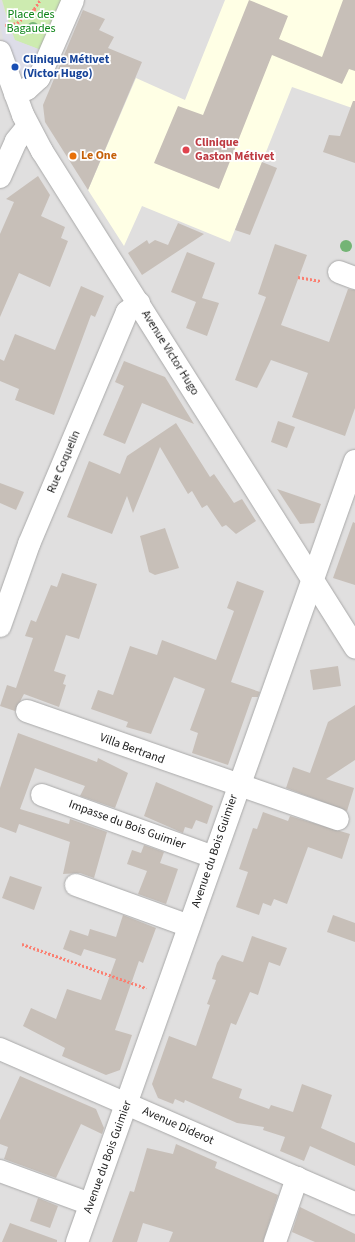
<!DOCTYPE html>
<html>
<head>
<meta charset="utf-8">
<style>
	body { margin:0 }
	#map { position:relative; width:355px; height:1242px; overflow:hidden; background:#f2efe9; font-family:"Source Sans 3",sans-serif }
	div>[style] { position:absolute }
	.residential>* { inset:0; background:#e0dfdf }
	.education>* { inset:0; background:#ffffe5 }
	.grass>* { inset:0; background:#cdebb0 }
	.plaza>* { inset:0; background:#dddde8 }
	.building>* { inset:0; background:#c7bfb8 }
	.path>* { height:2.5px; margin-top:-1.25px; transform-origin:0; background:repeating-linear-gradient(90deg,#fa8072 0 2px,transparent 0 4px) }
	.roads { filter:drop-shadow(0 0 1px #a9a9a9) drop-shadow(0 0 1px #a9a9a9) }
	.minor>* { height:22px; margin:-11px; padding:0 11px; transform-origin:11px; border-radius:11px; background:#fff }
	.trees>* { width:12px; height:12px; margin:-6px; border-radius:50%; background:#74b475 }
	.dots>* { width:11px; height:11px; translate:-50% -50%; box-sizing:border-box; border:2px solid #fff; border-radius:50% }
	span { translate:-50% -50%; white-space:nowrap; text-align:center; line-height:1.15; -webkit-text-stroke:3.5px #fff; paint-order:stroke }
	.park-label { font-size:12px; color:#0c8416 }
	.transit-label { font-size:12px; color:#164399; font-weight:700 }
	.left { translate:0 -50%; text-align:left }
	.health-label { font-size:12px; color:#be3a42; font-weight:700 }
	.food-label { font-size:12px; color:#c56008; font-weight:700 }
	.street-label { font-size:12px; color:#222 }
</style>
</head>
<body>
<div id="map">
	<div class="residential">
		<i style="clip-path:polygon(0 0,355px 0,355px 1242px,0 1242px)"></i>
	</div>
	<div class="education">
		<i style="clip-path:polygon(225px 0,355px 0,355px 109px,292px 87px,230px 242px,142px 206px,124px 246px,88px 190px,136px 78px,185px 100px)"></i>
	</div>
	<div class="grass">
		<i style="clip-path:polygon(2px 0,63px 0,41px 50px,14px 40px)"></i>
	</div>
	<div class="plaza">
		<i style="clip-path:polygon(0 0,15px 40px,41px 50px,33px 75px,20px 80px,7px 58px,0 24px)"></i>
	</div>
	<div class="building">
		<i style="clip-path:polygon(249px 0,288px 16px,279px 39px,322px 57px,343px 0,355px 0,355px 71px,349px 69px,342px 84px,272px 55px,219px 189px,154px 163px,178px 106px,203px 115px)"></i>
		<i style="clip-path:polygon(83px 10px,105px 19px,99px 30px,114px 37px,108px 48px,142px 62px,88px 190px,45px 122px,43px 105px)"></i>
		<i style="clip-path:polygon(353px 101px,355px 101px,355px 163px,323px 152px,329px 135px,340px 136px)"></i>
		<i style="clip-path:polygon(262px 162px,277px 168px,250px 235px,235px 230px)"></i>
		<i style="clip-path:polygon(38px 176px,50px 195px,41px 216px,65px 227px,61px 238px,68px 241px,50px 287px,19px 273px,0 317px,0 234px,14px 202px,6px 199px)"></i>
		<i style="clip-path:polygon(178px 223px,204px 234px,142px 275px,128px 253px,147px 240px,149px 244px,155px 240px,168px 245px)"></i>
		<i style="clip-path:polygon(275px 244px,307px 255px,281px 325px,329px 342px,348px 289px,355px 290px,355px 408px,345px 436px,292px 417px,308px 373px,271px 360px,257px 388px,235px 380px,266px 297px,258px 294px)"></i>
		<i style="clip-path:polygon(187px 252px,215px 263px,202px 298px,219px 303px,207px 336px,186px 328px,196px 302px,171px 292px)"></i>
		<i style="clip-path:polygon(81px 286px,104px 296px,95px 317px,91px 315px,54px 415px,15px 400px,19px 389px,0 381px,0 359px,4px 361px,15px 334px,55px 350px)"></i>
		<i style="clip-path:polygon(124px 361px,165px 377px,194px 424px,142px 403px,125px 444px,103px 435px,124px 386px,115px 382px)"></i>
		<i style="clip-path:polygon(278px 421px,295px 427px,287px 448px,271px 442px)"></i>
		<i style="clip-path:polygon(176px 423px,210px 477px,214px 474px,234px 503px,242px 499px,256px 521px,236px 534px,226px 525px,222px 527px,207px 505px,202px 508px,192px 491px,188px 494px,160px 447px,133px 513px,127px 496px,112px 534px,67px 517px,89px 461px,120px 474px,127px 456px)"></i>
		<i style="clip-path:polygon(0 483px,24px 492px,16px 510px,0 503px)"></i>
		<i style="clip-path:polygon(277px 489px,321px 504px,314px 523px,300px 524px)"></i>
		<i style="clip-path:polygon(353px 522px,355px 523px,355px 585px,333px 578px)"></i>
		<i style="clip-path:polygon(165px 528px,179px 568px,155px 575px,149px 572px,140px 536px)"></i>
		<i style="clip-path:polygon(62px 573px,97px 584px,79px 639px,66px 635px,54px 671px,66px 675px,63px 684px,66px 685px,59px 707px,24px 694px,15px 711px,0 706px,7px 685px,16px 688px,33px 638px,25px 636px,31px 620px,36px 622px,51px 585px,57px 587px)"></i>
		<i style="clip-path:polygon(237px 581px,264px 591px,231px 682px,260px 692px,258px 697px,252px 697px,228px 765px,192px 753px,198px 733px,190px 730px,205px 689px,174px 677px,151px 734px,126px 727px,128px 722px,91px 709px,98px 690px,113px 695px,130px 646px,157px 655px,162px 640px,216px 660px,234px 611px,227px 608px)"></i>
		<i style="clip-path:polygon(338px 666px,341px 686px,313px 690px,310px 670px)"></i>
		<i style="clip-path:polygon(355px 705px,355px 760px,326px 779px,354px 788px,347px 811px,286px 788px,293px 767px,310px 773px,328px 722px)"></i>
		<i style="clip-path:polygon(18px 733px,97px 762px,98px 758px,128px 773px,115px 808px,80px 796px,85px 786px,35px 768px,20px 809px,69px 824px,70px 819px,107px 832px,94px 878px,80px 873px,63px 874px,70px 842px,19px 824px,16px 833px,0 827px,0 788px)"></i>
		<i style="clip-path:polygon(156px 782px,213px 806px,207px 824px,196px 820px,192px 829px,185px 827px,183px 833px,144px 816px)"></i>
		<i style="clip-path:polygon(263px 812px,288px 821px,290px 816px,350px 834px,342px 859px,308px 847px,287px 904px,274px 899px,271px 906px,263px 903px,259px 915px,236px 907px,248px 872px,239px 869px,253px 828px,257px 829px)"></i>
		<i style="clip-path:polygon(144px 845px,164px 852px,160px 863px,178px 869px,166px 904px,138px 894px,147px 871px,127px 864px,132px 850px,141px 853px)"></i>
		<i style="clip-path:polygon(10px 876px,42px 887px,34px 910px,2px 898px)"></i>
		<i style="clip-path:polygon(123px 915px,156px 928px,143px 963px,139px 961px,115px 1030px,132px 1035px,120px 1070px,106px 1075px,62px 1056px,65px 1048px,23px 1026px,31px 1008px,56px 1019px,67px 989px,101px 1000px,116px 959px,84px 949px,81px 956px,63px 949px,70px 930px,88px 936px,90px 929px,116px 937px)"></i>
		<i style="clip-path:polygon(333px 915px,355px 923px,355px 942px,327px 932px)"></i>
		<i style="clip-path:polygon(252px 936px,287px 948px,280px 966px,269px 962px,258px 995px,250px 992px,236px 1025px,231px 1023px,212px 1078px,242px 1089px,239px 1098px,269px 1109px,271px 1105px,293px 1112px,302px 1084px,332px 1095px,321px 1128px,355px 1143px,355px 1166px,310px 1146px,304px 1161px,280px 1151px,285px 1137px,263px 1130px,264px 1127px,237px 1123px,185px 1100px,184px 1103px,175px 1099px,173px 1104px,158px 1098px,152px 1084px,169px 1036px,196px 1046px,210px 1005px,207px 1004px,216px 980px,212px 979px,217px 963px,222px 955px,243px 962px)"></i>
		<i style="clip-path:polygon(20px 1076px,96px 1109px,104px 1128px,102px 1134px,81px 1124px,56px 1178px,4px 1159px,8px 1147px,0 1144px,0 1120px)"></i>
		<i style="clip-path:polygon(176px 1144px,217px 1162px,215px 1168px,278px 1195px,263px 1242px,169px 1242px,173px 1232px,143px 1223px,137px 1242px,112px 1242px,130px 1191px,134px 1192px,147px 1148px,173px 1154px)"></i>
		<i style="clip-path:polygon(38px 1198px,58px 1206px,50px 1228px,30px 1221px)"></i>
		<i style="clip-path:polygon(300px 1207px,355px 1234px,355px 1242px,315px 1242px,292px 1232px)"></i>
		<i style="clip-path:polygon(10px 1223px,57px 1240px,57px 1242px,2px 1242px)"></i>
	</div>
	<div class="path">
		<i style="left:34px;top:9px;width:11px;rotate:-56deg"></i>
		<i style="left:5px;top:25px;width:12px;rotate:-9deg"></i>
		<i style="left:17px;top:23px;width:22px;rotate:-39deg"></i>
		<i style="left:34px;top:9px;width:11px;rotate:34deg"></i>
		<i style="left:298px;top:277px;width:23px;rotate:10deg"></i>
		<i style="left:22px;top:944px;width:132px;rotate:19.5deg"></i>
	</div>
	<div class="roads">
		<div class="minor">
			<i style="left:0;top:52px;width:67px;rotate:69.9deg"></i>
			<i style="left:23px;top:115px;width:41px;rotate:62.2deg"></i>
			<i style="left:42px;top:151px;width:587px;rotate:57.75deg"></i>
			<i style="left:15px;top:94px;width:13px;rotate:-23deg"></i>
			<i style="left:27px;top:89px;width:16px;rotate:-43deg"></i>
			<i style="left:39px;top:78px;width:85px;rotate:-66.4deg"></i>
			<i style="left:0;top:177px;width:39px;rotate:-66deg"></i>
			<i style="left:16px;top:141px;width:19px;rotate:-51deg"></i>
			<i style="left:339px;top:272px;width:17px;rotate:21deg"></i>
			<i style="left:0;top:626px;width:87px;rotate:-70.5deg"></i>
			<i style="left:29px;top:544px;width:252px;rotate:-67.1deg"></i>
			<i style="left:127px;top:312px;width:15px;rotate:-37deg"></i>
			<i style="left:27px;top:711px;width:329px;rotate:19.2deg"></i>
			<i style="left:42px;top:795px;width:182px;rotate:19.9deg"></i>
			<i style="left:76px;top:885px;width:120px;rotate:19.9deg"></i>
			<i style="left:0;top:1049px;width:387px;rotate:23.5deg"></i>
			<i style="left:0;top:1171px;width:96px;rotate:20.1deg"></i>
			<i style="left:77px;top:1242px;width:829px;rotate:-70.41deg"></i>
			<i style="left:275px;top:1242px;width:68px;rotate:-71deg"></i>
		</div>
	</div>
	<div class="trees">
		<i style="left:33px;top:28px"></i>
		<i style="left:346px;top:246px"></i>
	</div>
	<div class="dots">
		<i style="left:15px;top:67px;background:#1a4fb4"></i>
		<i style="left:186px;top:150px;background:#e0444e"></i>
		<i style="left:73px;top:156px;background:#e8710a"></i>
	</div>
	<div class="park-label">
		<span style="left:31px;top:22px">Place des<br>Bagaudes</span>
	</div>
	<div class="transit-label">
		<span class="left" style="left:23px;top:67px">Clinique Métivet<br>(Victor Hugo)</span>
	</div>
	<div class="health-label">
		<span class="left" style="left:195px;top:150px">Clinique<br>Gaston Métivet</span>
	</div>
	<div class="food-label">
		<span class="left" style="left:81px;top:156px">Le One</span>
	</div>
	<div class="street-label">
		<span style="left:170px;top:353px;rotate:58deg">Avenue Victor Hugo</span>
		<span style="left:64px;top:462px;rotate:-67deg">Rue Coquelin</span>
		<span style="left:132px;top:749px;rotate:20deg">Villa Bertrand</span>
		<span style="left:127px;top:825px;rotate:20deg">Impasse du Bois Guimier</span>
		<span style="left:215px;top:851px;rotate:-71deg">Avenue du Bois Guimier</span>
		<span style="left:178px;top:1126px;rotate:24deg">Avenue Diderot</span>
		<span style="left:108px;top:1157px;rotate:-70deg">Avenue du Bois Guimier</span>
	</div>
</div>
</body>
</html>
